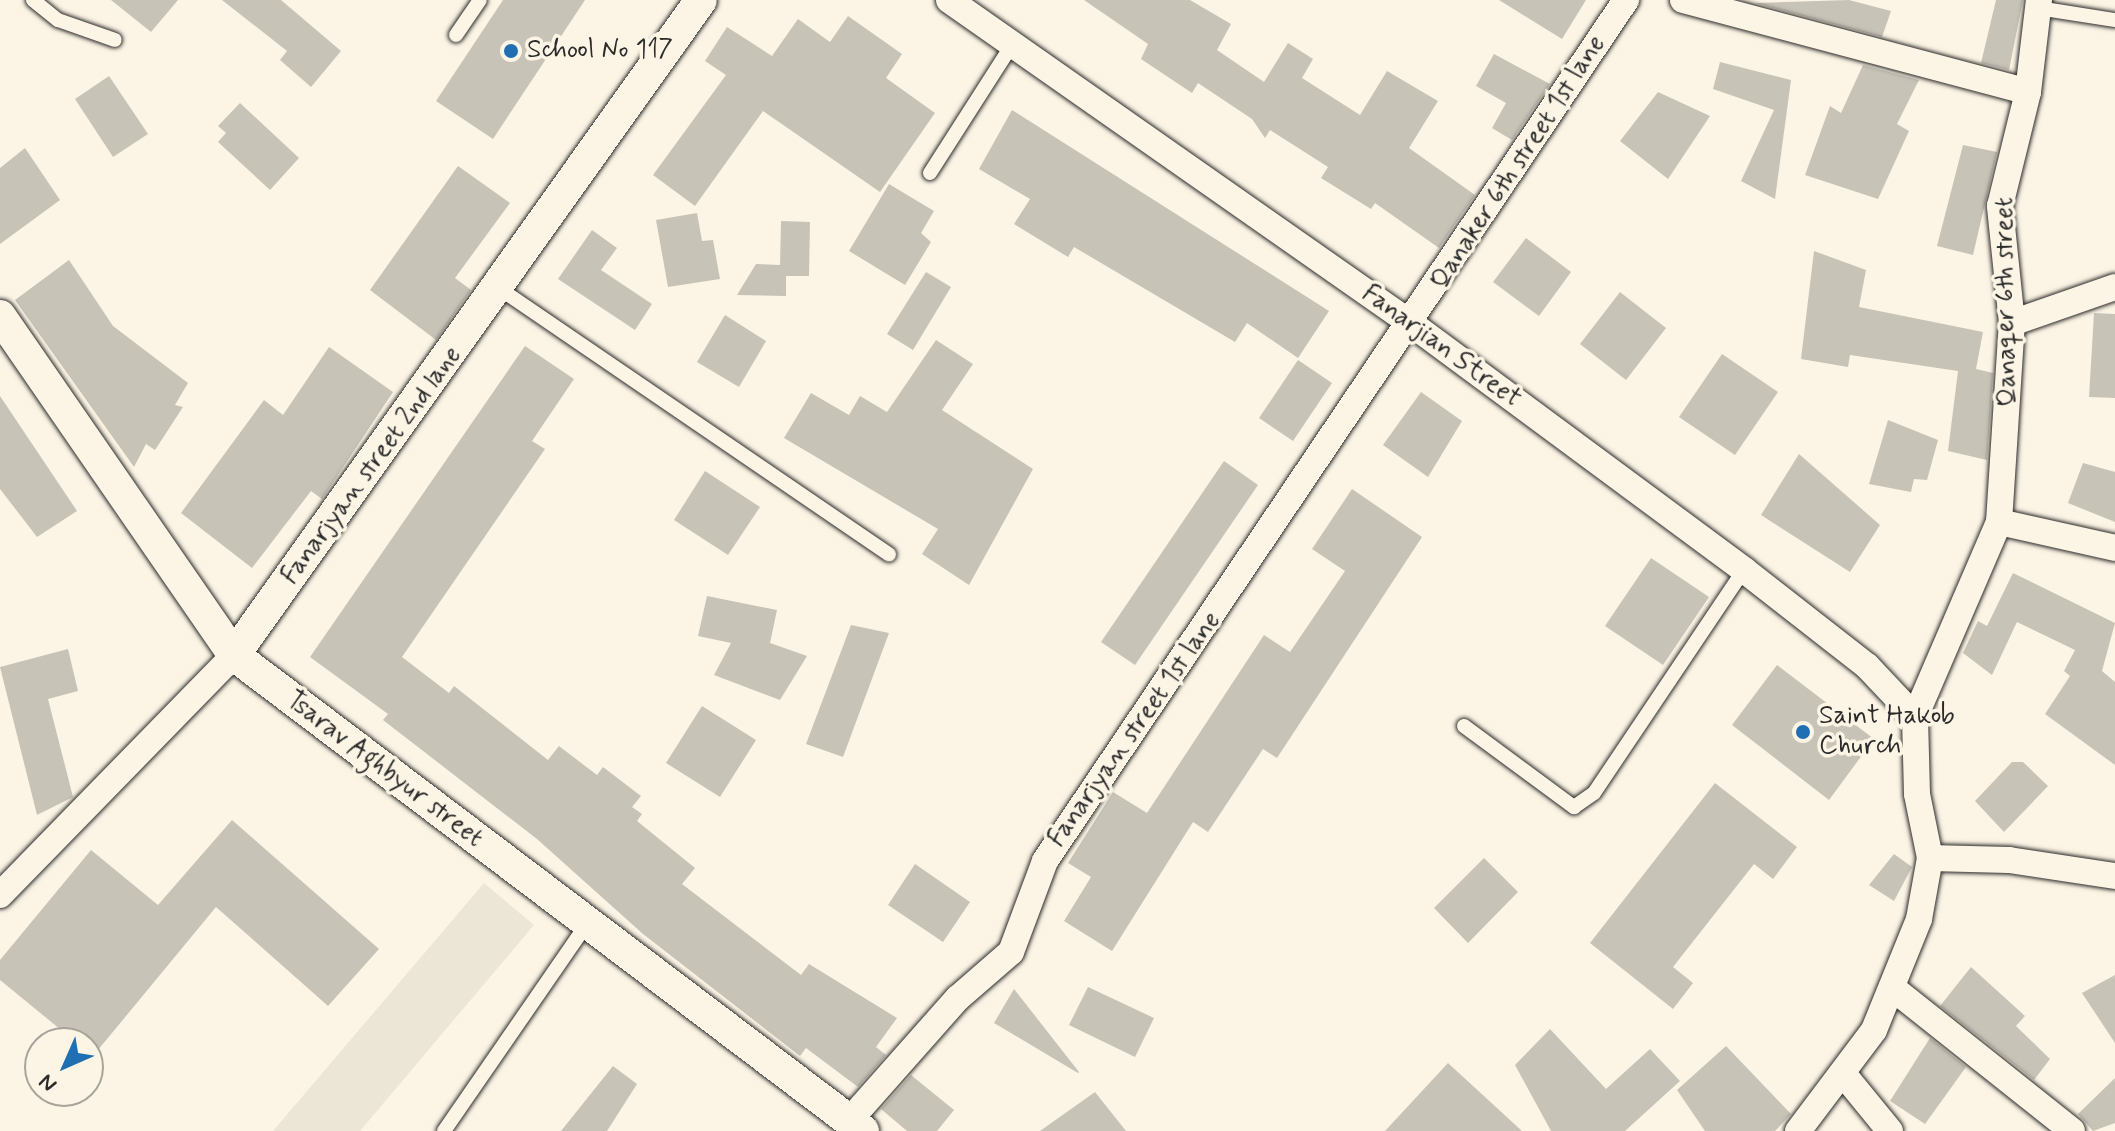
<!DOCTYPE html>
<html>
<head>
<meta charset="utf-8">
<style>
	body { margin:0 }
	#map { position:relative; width:2115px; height:1131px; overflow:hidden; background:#fcf5e5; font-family:Mynerve,sans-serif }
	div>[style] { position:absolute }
	.built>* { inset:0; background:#ece6d7 }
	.building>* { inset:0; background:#c8c3b7 }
	.roads { filter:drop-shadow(0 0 2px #2b2b2b) drop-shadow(0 0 2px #2b2b2b) }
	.service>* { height:14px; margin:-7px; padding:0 7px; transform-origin:7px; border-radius:7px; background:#fcf5e5 }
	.minor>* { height:26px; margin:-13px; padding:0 13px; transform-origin:13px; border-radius:13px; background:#fcf5e5 }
	.tertiary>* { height:32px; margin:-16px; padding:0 16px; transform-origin:16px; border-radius:16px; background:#fcf5e5 }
	.dots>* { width:22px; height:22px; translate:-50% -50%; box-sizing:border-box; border:4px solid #fcf5e5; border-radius:50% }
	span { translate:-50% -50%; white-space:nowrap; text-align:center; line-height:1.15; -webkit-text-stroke:7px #fcf5e5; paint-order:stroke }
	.poi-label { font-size:26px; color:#2b2b2b }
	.left { translate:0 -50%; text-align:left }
	.street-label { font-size:26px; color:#2b2b2b }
	.north { position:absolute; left:24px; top:1027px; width:80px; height:80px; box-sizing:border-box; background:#fcf5e5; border:2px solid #a8a49b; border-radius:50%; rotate:225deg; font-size:22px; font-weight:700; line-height:32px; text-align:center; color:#2b2b2b }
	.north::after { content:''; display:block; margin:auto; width:28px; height:36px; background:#1f6fb2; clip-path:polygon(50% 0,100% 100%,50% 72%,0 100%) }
</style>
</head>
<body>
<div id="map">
	<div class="built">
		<i style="clip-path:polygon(484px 883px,534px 925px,360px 1131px,273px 1131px)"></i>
	</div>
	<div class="building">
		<i style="clip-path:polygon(111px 0,178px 0,151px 32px)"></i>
		<i style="clip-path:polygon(222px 0,281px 0,341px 51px,311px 87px,280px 60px,287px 51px)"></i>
		<i style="clip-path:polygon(503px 0,585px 0,493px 139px,436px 101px)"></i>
		<i style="clip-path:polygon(1084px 0,1190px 0,1231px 24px,1217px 50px,1264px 82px,1288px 43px,1313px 59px,1302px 78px,1360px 115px,1387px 71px,1438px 101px,1409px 148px,1475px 195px,1439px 248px,1375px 203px,1371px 209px,1321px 178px,1328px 167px,1270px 130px,1265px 138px,1252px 119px,1198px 83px,1192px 93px,1141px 59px,1148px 44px)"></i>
		<i style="clip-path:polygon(1499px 0,1586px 0,1562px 39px)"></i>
		<i style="clip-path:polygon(1849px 0,1891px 11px,1882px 37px,1755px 3px)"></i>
		<i style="clip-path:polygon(1996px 0,2023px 0,2009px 70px,1981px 63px)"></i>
		<i style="clip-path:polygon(848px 16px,902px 54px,886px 78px,935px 113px,880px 192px,763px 111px,695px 206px,653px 175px,726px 75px,705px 61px,727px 27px,772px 56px,798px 19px,830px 42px)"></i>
		<i style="clip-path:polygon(1494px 54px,1550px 84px,1512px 140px,1492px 128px,1506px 103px,1476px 86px)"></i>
		<i style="clip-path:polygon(1720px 62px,1791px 80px,1775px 199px,1741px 181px,1774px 110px,1713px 89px)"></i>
		<i style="clip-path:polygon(1863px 65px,1919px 80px,1897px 124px,1909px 131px,1878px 199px,1805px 175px,1830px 106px,1841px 113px)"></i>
		<i style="clip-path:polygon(109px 76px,148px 134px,113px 157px,75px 99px)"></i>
		<i style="clip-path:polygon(1658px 92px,1710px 116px,1668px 179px,1620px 141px)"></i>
		<i style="clip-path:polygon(240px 103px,299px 158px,270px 190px,218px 142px,226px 133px,218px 126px)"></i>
		<i style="clip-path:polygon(1012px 110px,1329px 311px,1298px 358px,1247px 323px,1235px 342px,1074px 247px,1068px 257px,1014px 224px,1030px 199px,979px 169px)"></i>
		<i style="clip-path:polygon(1963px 145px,1997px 152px,1973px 255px,1937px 246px)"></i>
		<i style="clip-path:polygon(25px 148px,60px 200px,0 244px,0 168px)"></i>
		<i style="clip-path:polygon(458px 166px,510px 203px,455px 278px,471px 290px,436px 340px,370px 290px)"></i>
		<i style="clip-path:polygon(889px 184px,934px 211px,921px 233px,931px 242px,905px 285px,849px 251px)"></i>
		<i style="clip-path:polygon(697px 213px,702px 241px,713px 240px,720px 279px,668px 287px,656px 220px)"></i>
		<i style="clip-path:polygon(781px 221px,810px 222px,809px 276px,786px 276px,786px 296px,737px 295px,756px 264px,780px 265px)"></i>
		<i style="clip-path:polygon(592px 230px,617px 248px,601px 270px,652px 304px,635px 330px,558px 279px)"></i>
		<i style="clip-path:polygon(1526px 238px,1571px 272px,1539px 316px,1493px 282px)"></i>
		<i style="clip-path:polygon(1814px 251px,1866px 270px,1859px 307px,1983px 332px,1976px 369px,1993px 373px,1987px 460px,1948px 451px,1958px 371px,1850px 355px,1848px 367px,1801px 359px)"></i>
		<i style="clip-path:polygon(69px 260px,113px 326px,188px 383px,175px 405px,183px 407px,155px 450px,146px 444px,134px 467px,15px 300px)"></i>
		<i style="clip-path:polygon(926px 272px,951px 287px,913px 350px,887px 334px)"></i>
		<i style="clip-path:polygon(1620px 292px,1666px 328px,1626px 380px,1580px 344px)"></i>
		<i style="clip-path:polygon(2094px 313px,2115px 314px,2115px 398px,2089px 397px)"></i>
		<i style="clip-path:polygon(725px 315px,766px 341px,739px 387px,697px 362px)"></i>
		<i style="clip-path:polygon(936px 340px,973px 364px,942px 410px,1033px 469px,969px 585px,922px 554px,938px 529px,784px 438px,811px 393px,849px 415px,860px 396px,887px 412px)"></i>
		<i style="clip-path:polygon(525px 346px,574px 379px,532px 441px,545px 449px,402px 657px,449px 693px,454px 686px,548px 760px,559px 746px,597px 775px,603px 767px,641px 796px,632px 807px,642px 814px,637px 821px,695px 868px,682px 884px,801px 975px,809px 964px,897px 1018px,876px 1047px,886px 1055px,858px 1087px,806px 1048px,800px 1056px,643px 934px,537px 839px,383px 720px,388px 714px,310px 657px)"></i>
		<i style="clip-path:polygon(329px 347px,393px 392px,322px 499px,311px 491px,252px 568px,181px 513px,264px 400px,283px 415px)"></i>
		<i style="clip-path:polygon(1722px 354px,1778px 392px,1735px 455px,1679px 417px)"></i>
		<i style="clip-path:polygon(1298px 360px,1332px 383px,1293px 441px,1259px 418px)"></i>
		<i style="clip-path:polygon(1421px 392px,1462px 421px,1428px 477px,1383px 445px)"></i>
		<i style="clip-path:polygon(0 396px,77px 511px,37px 537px,0 489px)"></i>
		<i style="clip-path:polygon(1888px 420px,1938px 440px,1927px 480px,1914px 479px,1911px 492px,1869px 484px)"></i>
		<i style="clip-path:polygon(1799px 454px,1880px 525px,1850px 572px,1761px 515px)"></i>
		<i style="clip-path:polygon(1224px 461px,1258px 485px,1135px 665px,1101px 642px)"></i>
		<i style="clip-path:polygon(2083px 463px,2115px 472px,2115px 522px,2068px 503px)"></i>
		<i style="clip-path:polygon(705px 471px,760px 507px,728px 555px,674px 520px)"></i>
		<i style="clip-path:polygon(1352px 489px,1422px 537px,1277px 758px,1263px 749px,1208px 832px,1193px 822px,1112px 951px,1064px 921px,1091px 877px,1068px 863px,1113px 792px,1147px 813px,1264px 635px,1290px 652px,1345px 571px,1312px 549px)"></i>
		<i style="clip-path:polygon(1651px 558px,1709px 597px,1663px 665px,1605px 626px)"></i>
		<i style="clip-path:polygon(2013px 573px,2115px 623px,2102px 671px,2115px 682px,2115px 765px,2045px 714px,2070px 676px,2064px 671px,2075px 650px,2017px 622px,1992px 675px,1963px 653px,1978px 621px,1987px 626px)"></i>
		<i style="clip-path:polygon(707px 596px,777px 610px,770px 643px,807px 656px,780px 700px,714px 675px,731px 643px,698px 636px)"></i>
		<i style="clip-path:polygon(851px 625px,889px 633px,843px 757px,806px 744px)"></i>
		<i style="clip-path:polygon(68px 649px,78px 691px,48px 699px,73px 797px,37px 815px,0 667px)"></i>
		<i style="clip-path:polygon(1777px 665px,1874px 739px,1829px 800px,1732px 725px)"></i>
		<i style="clip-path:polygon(702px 706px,756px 740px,720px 797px,666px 763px)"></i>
		<i style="clip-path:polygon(2012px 762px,2023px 762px,2048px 786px,2004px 832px,1975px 801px)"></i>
		<i style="clip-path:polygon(1715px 783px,1797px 847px,1773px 879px,1754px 864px,1673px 967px,1693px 983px,1673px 1009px,1590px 943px)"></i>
		<i style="clip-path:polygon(232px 820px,379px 949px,328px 1006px,216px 907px,93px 1056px,88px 1043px,77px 1043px,0 980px,0 960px,91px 850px,158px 905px)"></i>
		<i style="clip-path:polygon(1894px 854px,1912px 867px,1894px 901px,1869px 885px)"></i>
		<i style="clip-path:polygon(1484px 858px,1518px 892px,1468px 943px,1434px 908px)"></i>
		<i style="clip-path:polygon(915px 864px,970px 902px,943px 942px,888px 905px)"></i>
		<i style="clip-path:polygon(1971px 967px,2025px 1016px,2016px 1026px,2050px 1059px,2034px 1080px,1940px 1006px)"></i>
		<i style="clip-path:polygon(2115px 975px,2115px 1043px,2082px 993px)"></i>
		<i style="clip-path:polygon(1088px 987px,1154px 1018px,1135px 1057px,1069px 1025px)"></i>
		<i style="clip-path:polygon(1014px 989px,1079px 1072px,1078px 1073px,994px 1023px)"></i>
		<i style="clip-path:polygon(1550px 1029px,1606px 1089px,1650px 1049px,1680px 1081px,1625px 1131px,1551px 1131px,1515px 1065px)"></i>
		<i style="clip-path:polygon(1930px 1038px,1966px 1067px,1925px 1124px,1890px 1101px)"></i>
		<i style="clip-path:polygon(1726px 1046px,1791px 1114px,1775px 1131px,1705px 1131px,1677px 1090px)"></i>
		<i style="clip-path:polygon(1448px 1063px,1522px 1131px,1385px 1131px)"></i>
		<i style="clip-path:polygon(613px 1066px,637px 1084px,607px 1131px,561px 1131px)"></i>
		<i style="clip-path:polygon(911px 1075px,954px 1110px,937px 1131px,907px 1131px,881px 1109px)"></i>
		<i style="clip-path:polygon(2115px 1078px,2115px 1123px,2093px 1131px,2078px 1114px)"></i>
		<i style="clip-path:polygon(1095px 1092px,1126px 1131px,1040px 1131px)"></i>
	</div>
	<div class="roads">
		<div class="service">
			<i style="left:33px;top:0;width:32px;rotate:39deg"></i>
			<i style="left:58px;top:20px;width:60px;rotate:19.3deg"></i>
			<i style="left:2038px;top:8px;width:78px;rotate:8.9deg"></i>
			<i style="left:456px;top:35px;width:42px;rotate:-55.6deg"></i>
			<i style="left:930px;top:173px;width:152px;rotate:-57.4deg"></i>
			<i style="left:500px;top:289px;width:471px;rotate:34.3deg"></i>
			<i style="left:1464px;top:726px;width:137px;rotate:36.4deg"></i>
			<i style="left:1574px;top:807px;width:24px;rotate:-35deg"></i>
			<i style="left:1594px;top:793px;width:269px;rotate:-56.1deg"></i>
			<i style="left:444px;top:1131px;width:250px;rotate:-55.4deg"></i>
		</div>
		<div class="minor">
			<i style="left:949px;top:0;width:566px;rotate:35.01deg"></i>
			<i style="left:1413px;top:325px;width:412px;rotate:36.5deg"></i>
			<i style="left:1744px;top:570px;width:156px;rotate:38deg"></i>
			<i style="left:1867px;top:666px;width:70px;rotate:46.7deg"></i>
			<i style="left:1683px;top:0;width:357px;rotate:14.9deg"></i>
			<i style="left:2012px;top:323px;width:109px;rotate:-19.3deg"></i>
			<i style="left:1999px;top:522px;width:119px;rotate:12.6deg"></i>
			<i style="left:1930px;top:858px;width:79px;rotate:1.5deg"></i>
			<i style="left:2009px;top:860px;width:107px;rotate:8.6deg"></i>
			<i style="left:0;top:895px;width:335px;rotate:-45.7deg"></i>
			<i style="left:1895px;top:990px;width:226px;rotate:38.5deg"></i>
			<i style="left:1845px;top:1076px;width:71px;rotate:50.7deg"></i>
			<i style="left:849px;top:1121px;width:164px;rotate:-48.5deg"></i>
			<i style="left:958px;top:998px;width:70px;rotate:-41deg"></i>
			<i style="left:1011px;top:952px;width:97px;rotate:-69.5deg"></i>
			<i style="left:1045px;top:861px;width:1039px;rotate:-55.99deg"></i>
			<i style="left:1798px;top:1131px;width:126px;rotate:-53deg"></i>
			<i style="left:1874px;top:1030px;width:120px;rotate:-67.9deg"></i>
			<i style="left:1919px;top:919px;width:62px;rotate:-79.8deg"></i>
			<i style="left:1930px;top:858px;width:65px;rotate:-101.5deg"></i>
			<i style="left:1917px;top:794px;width:77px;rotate:-91.5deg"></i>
			<i style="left:1915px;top:717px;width:212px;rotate:-66.7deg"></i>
			<i style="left:1999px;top:522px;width:199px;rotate:-86.3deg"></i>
			<i style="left:2012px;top:323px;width:118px;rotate:-95.9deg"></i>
			<i style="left:2000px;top:206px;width:117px;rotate:-76.2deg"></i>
			<i style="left:2028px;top:92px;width:93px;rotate:-83.2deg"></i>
		</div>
		<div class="tertiary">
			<i style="left:0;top:316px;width:412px;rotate:55.4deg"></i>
			<i style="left:234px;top:655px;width:789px;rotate:37.12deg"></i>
			<i style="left:234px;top:655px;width:804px;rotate:-54.51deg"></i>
		</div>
	</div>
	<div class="dots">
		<i style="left:511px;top:51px;background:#1f6fb2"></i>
		<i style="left:1803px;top:732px;background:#1f6fb2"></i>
	</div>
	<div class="poi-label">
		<span class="left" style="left:527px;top:51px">School No 117</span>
		<span class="left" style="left:1819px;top:732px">Saint Hakob<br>Church</span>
	</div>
	<div class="street-label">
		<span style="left:1519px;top:163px;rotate:-57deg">Qanaker 6th street 1st lane</span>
		<span style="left:2007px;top:302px;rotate:-91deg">Qanaqer 6th street</span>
		<span style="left:1441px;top:347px;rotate:36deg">Fanarjian Street</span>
		<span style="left:372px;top:466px;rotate:-54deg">Fanarjyan street 2nd lane</span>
		<span style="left:1135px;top:730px;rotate:-55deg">Fanarjyan street 1st lane</span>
		<span style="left:384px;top:770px;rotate:37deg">Tsarav Aghbyur street</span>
	</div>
	<div class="north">N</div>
</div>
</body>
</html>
